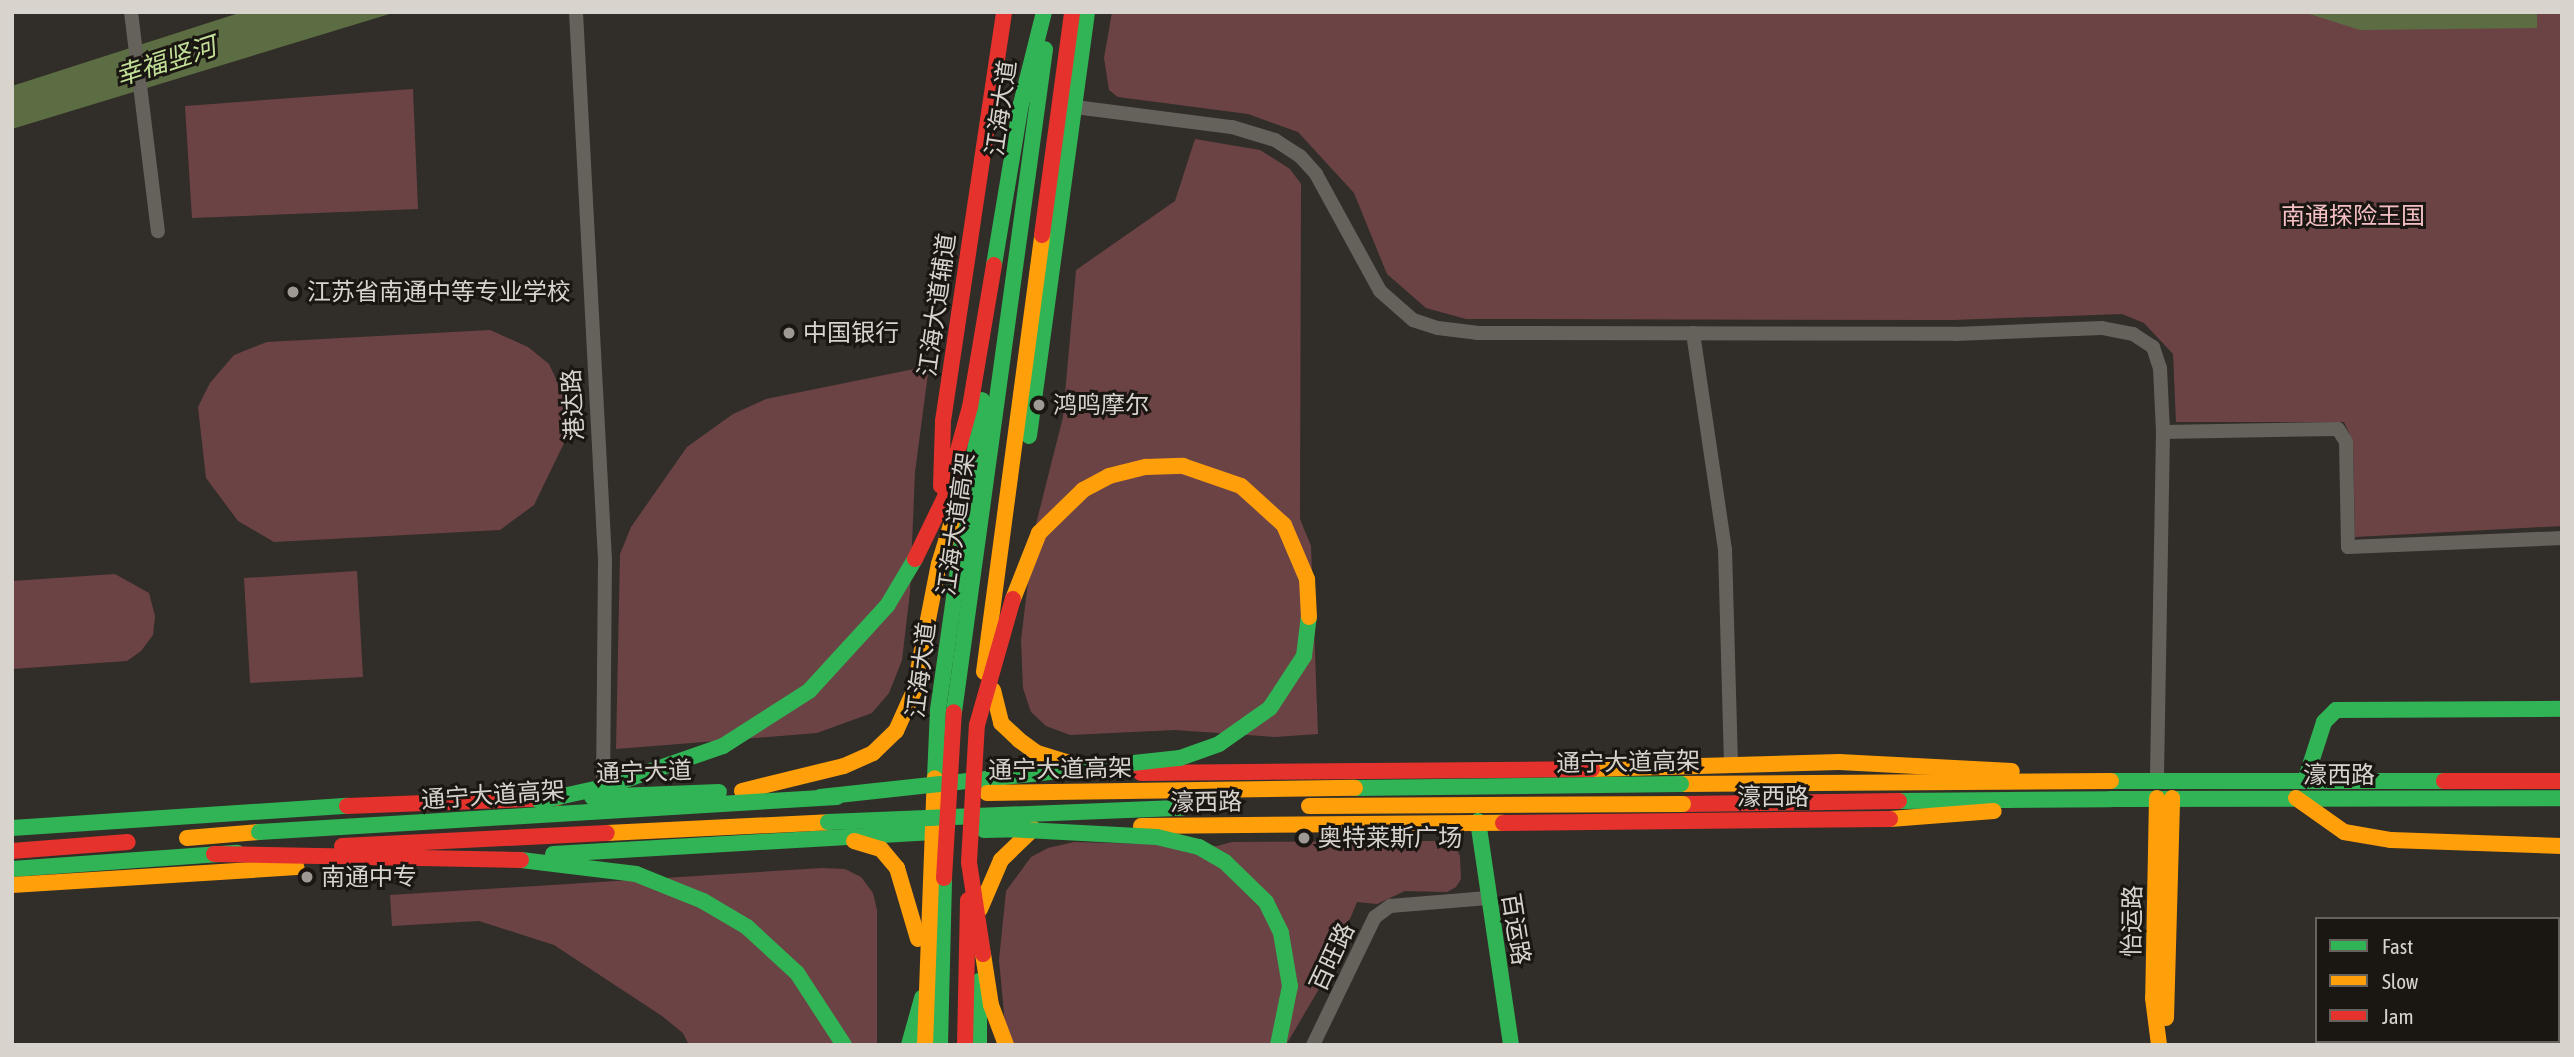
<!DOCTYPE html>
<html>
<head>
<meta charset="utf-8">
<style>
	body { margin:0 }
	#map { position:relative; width:2574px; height:1057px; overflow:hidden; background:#312d28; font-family:"Asap Condensed","Noto Sans SC",sans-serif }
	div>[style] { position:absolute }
	.green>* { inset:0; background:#6c4345 }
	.water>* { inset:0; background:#5c6d43 }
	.street>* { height:14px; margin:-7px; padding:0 7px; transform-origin:7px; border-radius:7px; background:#64625b }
	.fast>* { height:16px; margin:-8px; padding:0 8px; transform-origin:8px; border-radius:8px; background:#30b455 }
	.slow>* { height:16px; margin:-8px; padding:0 8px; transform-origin:8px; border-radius:8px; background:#ff9f0a }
	.jam>* { height:16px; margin:-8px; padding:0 8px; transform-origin:8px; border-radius:8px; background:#e5322d }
	.fast-bridge>* { height:16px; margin:-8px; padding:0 8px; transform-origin:8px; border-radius:8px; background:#30b455 }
	.slow-bridge>* { height:16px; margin:-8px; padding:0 8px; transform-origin:8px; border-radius:8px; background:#ff9f0a }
	.jam-bridge>* { height:16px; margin:-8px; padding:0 8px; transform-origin:8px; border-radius:8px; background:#e5322d }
	.dots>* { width:19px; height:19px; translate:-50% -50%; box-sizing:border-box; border:4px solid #1a1612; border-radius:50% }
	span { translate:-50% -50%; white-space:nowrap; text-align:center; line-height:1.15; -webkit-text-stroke:6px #1a1612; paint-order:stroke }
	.street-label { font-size:24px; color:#d8d3cd }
	.park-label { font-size:24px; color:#f4c0c3 }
	.poi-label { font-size:24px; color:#d8d3cd }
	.left { translate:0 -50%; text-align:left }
	.water-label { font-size:26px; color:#c1df97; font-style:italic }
	.frame { position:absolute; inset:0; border:14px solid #d8d3cd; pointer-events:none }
	.legend { position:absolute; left:2315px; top:917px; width:245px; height:126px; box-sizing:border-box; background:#1a1612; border:2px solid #66625d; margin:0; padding:9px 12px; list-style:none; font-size:21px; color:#d8d3cd }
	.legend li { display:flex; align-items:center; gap:14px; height:35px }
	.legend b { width:35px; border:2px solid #66625d }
</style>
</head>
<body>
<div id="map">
	<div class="green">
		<i style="clip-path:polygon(1112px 12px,2562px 12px,2562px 526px,2355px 537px,2353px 442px,2344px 422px,2176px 422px,2173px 354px,2144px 323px,2122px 314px,1953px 320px,1466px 319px,1426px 308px,1387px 274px,1354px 193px,1298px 132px,1248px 114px,1118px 97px,1109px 90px,1104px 58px)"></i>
		<i style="clip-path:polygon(413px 89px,418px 209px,192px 218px,185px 106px)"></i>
		<i style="clip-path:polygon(1195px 139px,1260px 150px,1290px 169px,1301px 184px,1300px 519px,1311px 546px,1318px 734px,1275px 737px,1175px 730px,1070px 735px,1046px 726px,1031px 712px,1023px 688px,1021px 640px,1034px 532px,1063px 417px,1076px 270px,1175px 201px)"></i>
		<i style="clip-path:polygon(490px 330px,528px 347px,549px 364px,563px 394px,566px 439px,534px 505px,500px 530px,274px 542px,238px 521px,206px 478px,198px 407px,210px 383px,234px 355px,267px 342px)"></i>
		<i style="clip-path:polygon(929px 366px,915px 472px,910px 592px,902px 660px,889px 693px,872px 713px,817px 733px,616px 749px,620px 554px,631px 527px,687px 447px,733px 414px,766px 399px)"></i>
		<i style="clip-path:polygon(357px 571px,363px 677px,250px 683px,244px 578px)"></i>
		<i style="clip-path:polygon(115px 574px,149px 593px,155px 616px,153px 635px,141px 651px,127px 661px,12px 669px,12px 581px)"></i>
		<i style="clip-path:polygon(1436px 841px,1456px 848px,1460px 856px,1461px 879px,1456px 887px,1447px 892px,1405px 891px,1377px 904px,1357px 902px,1326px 977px,1286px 1045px,1007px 1045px,999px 960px,1006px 891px,1031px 857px,1048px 848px,1074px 842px,1217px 846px,1232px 842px)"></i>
		<i style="clip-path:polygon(822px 868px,845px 869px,861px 877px,873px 893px,877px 910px,877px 1045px,689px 1045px,683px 1033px,662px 1016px,554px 945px,479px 921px,392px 926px,390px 895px)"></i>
	</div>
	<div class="water">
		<i style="clip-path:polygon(242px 12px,396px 12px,12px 129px,12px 86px)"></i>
		<i style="clip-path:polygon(2303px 12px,2537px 12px,2537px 28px,2360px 30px)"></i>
	</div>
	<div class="street">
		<i style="left:131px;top:12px;width:221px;rotate:83deg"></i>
		<i style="left:576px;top:12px;width:549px;rotate:86.97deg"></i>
		<i style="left:605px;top:560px;width:230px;rotate:90.5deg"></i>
		<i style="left:1075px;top:107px;width:158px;rotate:7.3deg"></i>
		<i style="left:1232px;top:127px;width:45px;rotate:16.8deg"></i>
		<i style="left:1275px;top:140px;width:30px;rotate:33deg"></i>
		<i style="left:1300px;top:156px;width:24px;rotate:48deg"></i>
		<i style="left:1316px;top:174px;width:133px;rotate:61.3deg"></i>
		<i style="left:1380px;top:291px;width:44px;rotate:41.3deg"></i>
		<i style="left:1413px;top:320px;width:26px;rotate:18deg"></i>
		<i style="left:1438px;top:328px;width:39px;rotate:7deg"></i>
		<i style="left:1477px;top:333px;width:479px;rotate:0.1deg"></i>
		<i style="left:1956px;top:334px;width:146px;rotate:-2.4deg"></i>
		<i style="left:2102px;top:328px;width:32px;rotate:11deg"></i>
		<i style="left:2133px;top:334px;width:24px;rotate:33deg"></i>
		<i style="left:2153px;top:347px;width:22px;rotate:72deg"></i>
		<i style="left:2160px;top:368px;width:64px;rotate:87.3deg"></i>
		<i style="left:2163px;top:432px;width:349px;rotate:91deg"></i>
		<i style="left:1693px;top:333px;width:218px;rotate:81.6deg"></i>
		<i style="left:1725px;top:549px;width:216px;rotate:88.4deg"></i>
		<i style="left:2163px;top:432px;width:175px;rotate:-1deg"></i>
		<i style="left:2338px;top:429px;width:15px;rotate:58deg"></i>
		<i style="left:2346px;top:442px;width:105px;rotate:88.9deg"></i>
		<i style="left:2348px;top:547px;width:214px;rotate:-2.4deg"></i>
		<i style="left:1313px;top:1045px;width:142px;rotate:-64.2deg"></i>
		<i style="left:1375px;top:917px;width:19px;rotate:-36deg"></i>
		<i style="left:1390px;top:906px;width:98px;rotate:-4.7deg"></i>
	</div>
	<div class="fast">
		<i style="left:1029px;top:436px;width:428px;rotate:-82.2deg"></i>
		<i style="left:954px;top:712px;width:669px;rotate:-82.18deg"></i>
		<i style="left:935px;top:778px;width:68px;rotate:-87.5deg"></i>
		<i style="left:938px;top:710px;width:313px;rotate:-81.9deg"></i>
		<i style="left:2111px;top:781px;width:333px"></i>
		<i style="left:2305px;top:781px;width:62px;rotate:-72.1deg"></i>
		<i style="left:2324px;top:722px;width:17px;rotate:-45deg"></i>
		<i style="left:2336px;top:710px;width:226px;rotate:-0.3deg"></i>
		<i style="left:592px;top:797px;width:127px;rotate:-2.3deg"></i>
		<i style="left:2111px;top:799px;width:451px;rotate:-0.1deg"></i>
		<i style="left:1899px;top:801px;width:212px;rotate:-0.5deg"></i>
		<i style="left:1478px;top:821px;width:226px;rotate:81.6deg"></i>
		<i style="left:12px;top:828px;width:336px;rotate:-3.8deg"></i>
		<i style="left:984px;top:830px;width:40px;rotate:-1.4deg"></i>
		<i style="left:553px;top:854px;width:394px;rotate:-3.3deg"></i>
		<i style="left:12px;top:869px;width:226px;rotate:-4.1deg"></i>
		<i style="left:979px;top:981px;width:64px;rotate:90deg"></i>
		<i style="left:909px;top:1045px;width:49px;rotate:-74.5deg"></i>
		<i style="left:940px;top:1045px;width:167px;rotate:-88.6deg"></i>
	</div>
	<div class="slow">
		<i style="left:984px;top:672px;width:441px;rotate:-82.4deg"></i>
		<i style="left:993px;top:690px;width:34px;rotate:76deg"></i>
		<i style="left:1001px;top:723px;width:25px;rotate:43deg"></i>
		<i style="left:1019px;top:740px;width:22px;rotate:36deg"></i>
		<i style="left:1037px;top:753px;width:47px;rotate:17.3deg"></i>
		<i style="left:1592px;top:769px;width:247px;rotate:-1.6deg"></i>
		<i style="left:1839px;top:762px;width:173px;rotate:3deg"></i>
		<i style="left:1681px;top:784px;width:430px;rotate:-0.4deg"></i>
		<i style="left:742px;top:791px;width:105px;rotate:-13.8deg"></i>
		<i style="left:844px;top:766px;width:32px;rotate:-24deg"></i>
		<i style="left:873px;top:753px;width:32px;rotate:-44deg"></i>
		<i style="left:896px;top:731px;width:44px;rotate:-65.8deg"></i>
		<i style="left:914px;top:691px;width:129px;rotate:-78.9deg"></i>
		<i style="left:939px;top:564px;width:51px;rotate:-73deg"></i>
		<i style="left:2157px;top:798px;width:200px;rotate:91.1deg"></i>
		<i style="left:2153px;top:998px;width:47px;rotate:82.7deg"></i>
		<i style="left:2296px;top:798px;width:59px;rotate:35.3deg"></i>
		<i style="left:2344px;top:832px;width:48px;rotate:9.7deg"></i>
		<i style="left:2391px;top:840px;width:171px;rotate:2deg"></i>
		<i style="left:1890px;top:819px;width:104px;rotate:-4.4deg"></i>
		<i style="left:1141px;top:826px;width:362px;rotate:-0.5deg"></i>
		<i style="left:607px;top:833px;width:221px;rotate:-2.8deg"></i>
		<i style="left:187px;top:838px;width:72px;rotate:-4.8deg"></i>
		<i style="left:854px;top:841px;width:28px;rotate:17deg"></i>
		<i style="left:881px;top:849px;width:25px;rotate:50deg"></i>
		<i style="left:897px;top:868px;width:74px;rotate:73.5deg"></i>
		<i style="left:12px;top:885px;width:285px;rotate:-3.6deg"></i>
		<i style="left:980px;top:909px;width:53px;rotate:-66.8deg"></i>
		<i style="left:1001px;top:860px;width:45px;rotate:-44.1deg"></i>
		<i style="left:2166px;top:1018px;width:220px;rotate:-88.4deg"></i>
		<i style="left:925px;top:1045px;width:267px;rotate:-87.9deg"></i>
	</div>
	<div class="jam">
		<i style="left:1042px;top:235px;width:225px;rotate:-82.3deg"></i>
		<i style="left:941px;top:486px;width:65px;rotate:-88.2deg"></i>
		<i style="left:943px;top:421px;width:414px;rotate:-81.5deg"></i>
		<i style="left:1141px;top:773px;width:451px;rotate:-0.5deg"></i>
		<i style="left:2444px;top:781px;width:118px"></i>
		<i style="left:1683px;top:804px;width:216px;rotate:-0.8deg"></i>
		<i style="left:347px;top:806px;width:211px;rotate:-2.2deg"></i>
		<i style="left:1503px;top:823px;width:387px;rotate:-0.6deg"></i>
		<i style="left:342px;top:846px;width:265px;rotate:-2.8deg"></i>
		<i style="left:12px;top:851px;width:116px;rotate:-4.4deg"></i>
		<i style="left:965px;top:1045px;width:145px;rotate:-88.8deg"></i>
	</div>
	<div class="fast-bridge">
		<i style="left:994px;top:265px;width:163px;rotate:-80.5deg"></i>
		<i style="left:1021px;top:104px;width:95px;rotate:-76deg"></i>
		<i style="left:1355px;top:788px;width:326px;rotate:-0.7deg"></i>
		<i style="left:820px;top:797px;width:362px;rotate:-6.2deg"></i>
		<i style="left:1180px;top:758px;width:41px;rotate:-19.7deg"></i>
		<i style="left:1219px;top:744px;width:62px;rotate:-35.2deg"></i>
		<i style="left:1270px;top:708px;width:62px;rotate:-56.8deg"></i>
		<i style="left:1304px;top:656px;width:39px;rotate:-83deg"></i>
		<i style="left:540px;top:801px;width:70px;rotate:-12.4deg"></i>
		<i style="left:608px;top:786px;width:122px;rotate:-19.2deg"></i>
		<i style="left:723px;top:746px;width:102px;rotate:-32.6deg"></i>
		<i style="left:809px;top:691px;width:115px;rotate:-47.5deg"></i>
		<i style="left:887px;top:606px;width:55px;rotate:-59.2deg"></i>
		<i style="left:828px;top:822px;width:355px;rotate:-2.3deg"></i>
		<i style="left:1008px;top:829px;width:149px;rotate:3.1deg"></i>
		<i style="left:1157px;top:837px;width:43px;rotate:13.4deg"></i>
		<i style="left:1199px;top:847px;width:30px;rotate:30deg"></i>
		<i style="left:1225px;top:862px;width:57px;rotate:44.3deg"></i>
		<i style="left:1266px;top:902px;width:34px;rotate:64deg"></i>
		<i style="left:1281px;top:933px;width:54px;rotate:80.4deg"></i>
		<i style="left:1290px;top:986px;width:60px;rotate:101.5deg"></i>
		<i style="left:259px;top:832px;width:579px;rotate:-3.47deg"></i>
		<i style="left:521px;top:860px;width:116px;rotate:6.9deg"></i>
		<i style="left:636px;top:874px;width:72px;rotate:21.9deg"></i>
		<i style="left:703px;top:901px;width:51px;rotate:30.6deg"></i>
		<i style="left:747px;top:927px;width:68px;rotate:42.6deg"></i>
		<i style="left:797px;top:973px;width:86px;rotate:56.9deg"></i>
	</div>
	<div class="slow-bridge">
		<i style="left:1013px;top:599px;width:71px;rotate:-68.5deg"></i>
		<i style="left:1039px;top:533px;width:62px;rotate:-44.3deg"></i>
		<i style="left:1083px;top:490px;width:30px;rotate:-28deg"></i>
		<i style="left:1109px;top:476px;width:38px;rotate:-14deg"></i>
		<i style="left:1146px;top:467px;width:37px;rotate:-2deg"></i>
		<i style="left:1183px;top:466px;width:61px;rotate:19deg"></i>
		<i style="left:1241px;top:486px;width:58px;rotate:42.2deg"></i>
		<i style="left:1284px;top:525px;width:59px;rotate:66.9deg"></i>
		<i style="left:1307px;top:579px;width:38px;rotate:87deg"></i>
		<i style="left:987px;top:793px;width:368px;rotate:-0.8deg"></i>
		<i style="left:1309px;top:806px;width:374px;rotate:-0.3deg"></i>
		<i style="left:983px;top:954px;width:52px;rotate:81.1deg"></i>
		<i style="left:991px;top:1005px;width:43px;rotate:69.4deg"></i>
	</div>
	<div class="jam-bridge">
		<i style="left:915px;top:559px;width:69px;rotate:-64.2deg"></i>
		<i style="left:945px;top:497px;width:93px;rotate:-74.5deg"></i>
		<i style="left:970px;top:407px;width:144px;rotate:-80.4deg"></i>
		<i style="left:214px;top:854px;width:307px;rotate:1.1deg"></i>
		<i style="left:944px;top:878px;width:166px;rotate:-86.6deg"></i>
		<i style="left:983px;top:954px;width:93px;rotate:-98.7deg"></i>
		<i style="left:969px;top:862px;width:137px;rotate:-86.7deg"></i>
		<i style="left:977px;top:725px;width:131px;rotate:-74.1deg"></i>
	</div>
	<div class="dots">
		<i style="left:293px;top:292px;background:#9e9993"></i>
		<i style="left:789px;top:333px;background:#9e9993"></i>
		<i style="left:1039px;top:405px;background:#9e9993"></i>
		<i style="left:1304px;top:838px;background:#9e9993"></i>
		<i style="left:307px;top:877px;background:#9e9993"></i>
	</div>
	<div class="street-label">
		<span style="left:1001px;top:108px;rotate:-82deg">江海大道</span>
		<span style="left:937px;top:305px;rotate:-82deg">江海大道辅道</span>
		<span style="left:573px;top:405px;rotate:-93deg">港达路</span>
		<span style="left:956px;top:524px;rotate:-82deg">江海大道高架</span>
		<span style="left:921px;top:670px;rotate:-83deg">江海大道</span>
		<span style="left:1628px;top:762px;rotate:-1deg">通宁大道高架</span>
		<span style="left:1060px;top:769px;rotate:-1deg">通宁大道高架</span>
		<span style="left:644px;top:772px;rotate:-2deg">通宁大道</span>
		<span style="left:2339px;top:775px">濠西路</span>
		<span style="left:493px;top:795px;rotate:-4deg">通宁大道高架</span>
		<span style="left:1773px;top:797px">濠西路</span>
		<span style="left:1206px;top:802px;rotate:-1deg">濠西路</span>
		<span style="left:2132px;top:921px;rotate:-89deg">怡运路</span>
		<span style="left:1516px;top:929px;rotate:81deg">百运路</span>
		<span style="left:1332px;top:957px;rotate:-65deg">百旺路</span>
	</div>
	<div class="park-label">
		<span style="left:2353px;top:216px">南通探险王国</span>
	</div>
	<div class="poi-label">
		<span class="left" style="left:307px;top:292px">江苏省南通中等专业学校</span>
		<span class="left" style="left:803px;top:333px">中国银行</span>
		<span class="left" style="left:1053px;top:405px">鸿鸣摩尔</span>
		<span class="left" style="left:1318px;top:838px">奥特莱斯广场</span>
		<span class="left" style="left:321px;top:877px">南通中专</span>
	</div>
	<div class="water-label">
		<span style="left:166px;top:62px;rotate:-18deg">幸福竖河</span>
	</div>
	<div class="frame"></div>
	<ul class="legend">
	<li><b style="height:9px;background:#30b455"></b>Fast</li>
	<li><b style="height:9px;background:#ff9f0a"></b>Slow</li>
	<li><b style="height:9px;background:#e5322d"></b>Jam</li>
	</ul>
</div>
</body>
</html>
